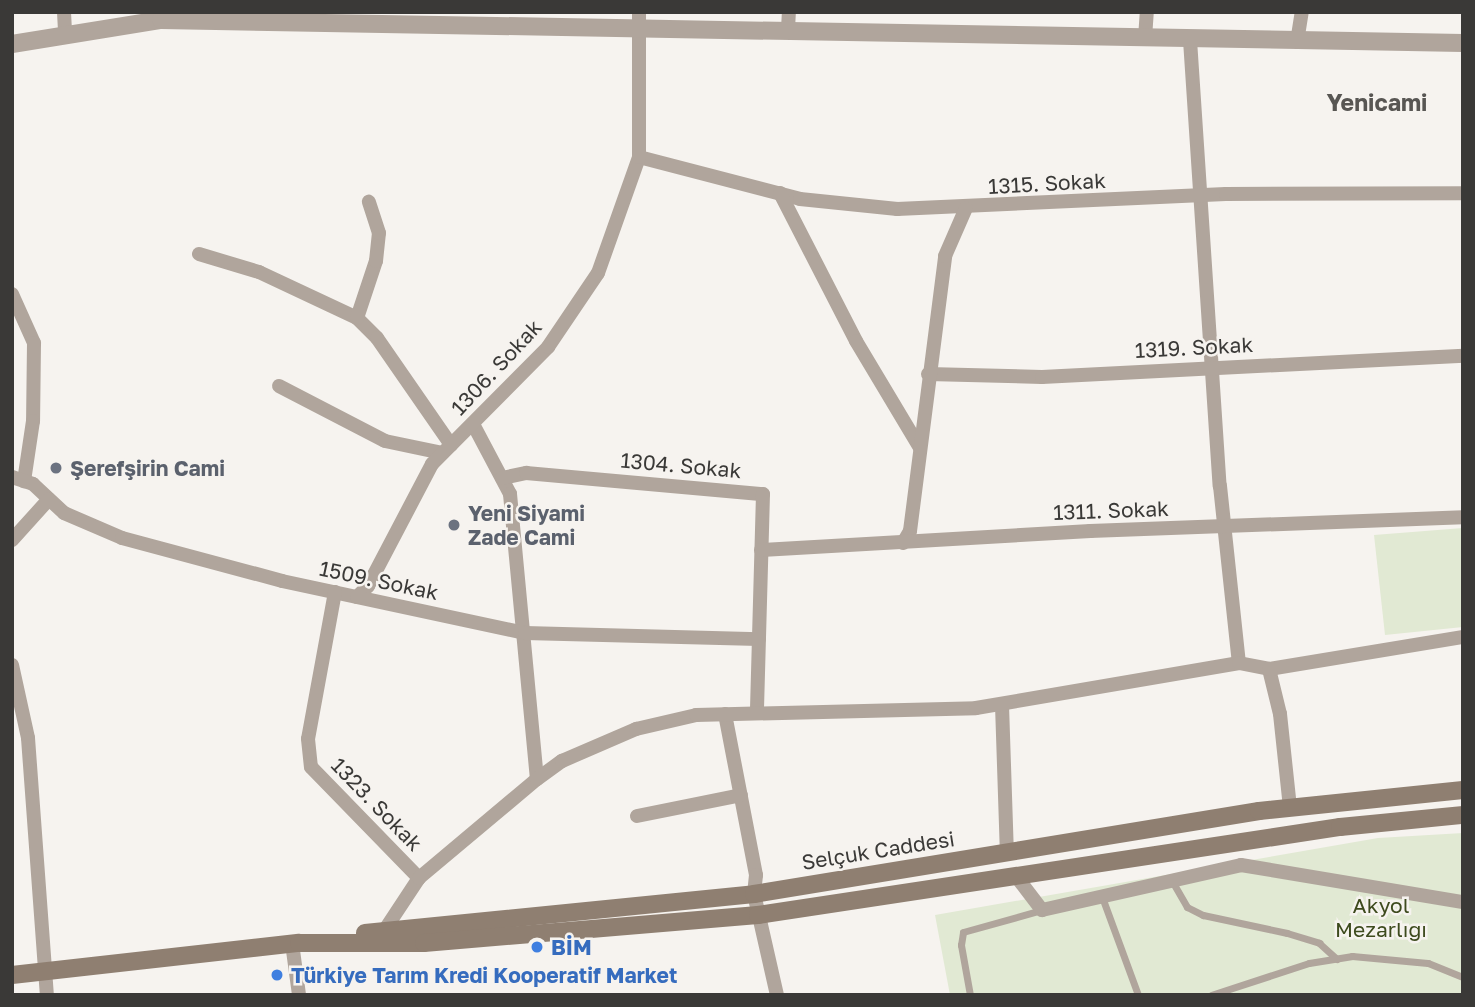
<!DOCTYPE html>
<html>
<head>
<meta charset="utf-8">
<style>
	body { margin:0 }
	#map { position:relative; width:1475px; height:1007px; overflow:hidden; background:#f6f3ef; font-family:"Golos Text",sans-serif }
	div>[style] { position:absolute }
	.green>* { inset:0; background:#e1e9d3 }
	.service>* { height:7px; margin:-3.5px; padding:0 3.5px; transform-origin:3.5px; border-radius:3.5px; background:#b0a59c }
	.minor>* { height:14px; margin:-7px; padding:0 7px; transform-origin:7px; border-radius:7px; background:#b0a59c }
	.tertiary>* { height:18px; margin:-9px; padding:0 9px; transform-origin:9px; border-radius:9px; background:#b0a59c }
	.secondary>* { height:18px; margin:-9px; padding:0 9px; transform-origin:9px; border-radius:9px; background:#8f7f71 }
	.dots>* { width:19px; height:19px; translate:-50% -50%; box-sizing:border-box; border:4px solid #f6f3ef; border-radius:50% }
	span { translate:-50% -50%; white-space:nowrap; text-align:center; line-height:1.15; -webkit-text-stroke:5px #f6f3ef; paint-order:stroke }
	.street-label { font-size:21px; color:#3a3937 }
	.worship-label { font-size:21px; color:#5b616d; font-weight:700 }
	.left { translate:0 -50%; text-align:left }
	.park-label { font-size:21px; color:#3e4b1e }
	.shop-label { font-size:21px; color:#366cbe; font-weight:700 }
	.neighbourhood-label { font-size:23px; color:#585653; font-weight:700 }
	.frame { position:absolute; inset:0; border:14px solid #3a3937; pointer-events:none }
</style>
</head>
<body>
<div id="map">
	<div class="green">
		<i style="clip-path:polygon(1463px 528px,1463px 627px,1385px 635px,1374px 535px)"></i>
		<i style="clip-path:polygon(1463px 833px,1463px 995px,950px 995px,935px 915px,1378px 838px)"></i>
	</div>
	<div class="service">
		<i style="left:1172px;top:881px;width:30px;rotate:60deg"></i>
		<i style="left:1187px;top:907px;width:18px;rotate:27deg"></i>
		<i style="left:1203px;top:915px;width:86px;rotate:12.1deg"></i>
		<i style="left:1287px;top:933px;width:34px;rotate:17deg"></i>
		<i style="left:1319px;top:943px;width:24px;rotate:42deg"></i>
		<i style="left:1102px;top:897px;width:104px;rotate:69.8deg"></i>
		<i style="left:970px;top:995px;width:51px;rotate:-100.2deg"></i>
		<i style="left:961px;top:945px;width:13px;rotate:-81deg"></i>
		<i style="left:963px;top:932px;width:82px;rotate:-15.6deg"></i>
		<i style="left:1211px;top:995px;width:103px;rotate:-18.1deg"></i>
		<i style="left:1309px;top:963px;width:44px;rotate:-9.2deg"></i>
		<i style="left:1352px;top:956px;width:76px;rotate:5.3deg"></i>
		<i style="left:1428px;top:963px;width:38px;rotate:22deg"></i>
	</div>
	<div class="minor">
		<i style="left:64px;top:12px;width:20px;rotate:87deg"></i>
		<i style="left:788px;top:29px;width:17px;rotate:-87deg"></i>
		<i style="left:1145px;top:38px;width:26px;rotate:-86deg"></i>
		<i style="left:1190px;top:40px;width:447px;rotate:86.2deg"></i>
		<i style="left:1220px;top:486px;width:178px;rotate:83.9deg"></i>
		<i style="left:1297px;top:42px;width:30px;rotate:-81deg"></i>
		<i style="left:639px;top:157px;width:166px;rotate:14.6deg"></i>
		<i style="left:800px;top:199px;width:98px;rotate:5.9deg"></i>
		<i style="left:897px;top:209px;width:329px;rotate:-2.6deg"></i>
		<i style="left:1226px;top:194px;width:237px;rotate:-0.2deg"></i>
		<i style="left:780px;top:193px;width:166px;rotate:62.8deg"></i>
		<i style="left:856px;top:341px;width:125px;rotate:59.1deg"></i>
		<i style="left:199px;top:254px;width:63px;rotate:16.7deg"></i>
		<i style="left:259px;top:272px;width:108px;rotate:25.1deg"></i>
		<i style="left:357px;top:318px;width:28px;rotate:45deg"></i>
		<i style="left:377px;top:338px;width:130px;rotate:55.3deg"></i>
		<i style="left:12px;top:294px;width:54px;rotate:65.8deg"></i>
		<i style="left:34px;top:343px;width:78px;rotate:90.7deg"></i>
		<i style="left:33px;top:421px;width:61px;rotate:98.5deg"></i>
		<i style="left:357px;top:318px;width:60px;rotate:-71.6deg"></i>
		<i style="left:376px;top:261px;width:28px;rotate:-84deg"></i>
		<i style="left:379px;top:233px;width:33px;rotate:-108deg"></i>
		<i style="left:928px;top:374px;width:114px;rotate:1.5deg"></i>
		<i style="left:1042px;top:377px;width:422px;rotate:-2.9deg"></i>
		<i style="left:279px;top:386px;width:119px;rotate:27.4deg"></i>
		<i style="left:385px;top:441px;width:58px;rotate:11.9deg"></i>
		<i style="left:473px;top:424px;width:79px;rotate:62.1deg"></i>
		<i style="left:510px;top:494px;width:286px;rotate:84.6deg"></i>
		<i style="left:12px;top:477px;width:22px;rotate:18deg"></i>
		<i style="left:33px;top:484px;width:42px;rotate:43.1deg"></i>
		<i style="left:64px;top:513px;width:63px;rotate:23.3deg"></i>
		<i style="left:122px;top:538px;width:166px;rotate:15deg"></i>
		<i style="left:282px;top:581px;width:249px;rotate:12.1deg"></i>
		<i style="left:525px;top:633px;width:234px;rotate:1.5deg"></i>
		<i style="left:502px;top:478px;width:25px;rotate:-12deg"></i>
		<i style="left:526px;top:473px;width:238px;rotate:5.1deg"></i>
		<i style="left:763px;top:494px;width:219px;rotate:91.6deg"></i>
		<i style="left:12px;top:540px;width:55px;rotate:-47.9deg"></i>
		<i style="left:903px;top:543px;width:14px;rotate:-60deg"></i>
		<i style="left:910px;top:531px;width:277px;rotate:-82.7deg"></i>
		<i style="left:945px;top:256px;width:52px;rotate:-66.4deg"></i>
		<i style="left:761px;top:550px;width:330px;rotate:-3.3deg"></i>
		<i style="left:1090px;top:531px;width:373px;rotate:-2.1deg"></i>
		<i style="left:335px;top:592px;width:149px;rotate:100.4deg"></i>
		<i style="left:308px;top:739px;width:28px;rotate:84deg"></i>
		<i style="left:311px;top:767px;width:155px;rotate:45.8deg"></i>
		<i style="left:357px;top:597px;width:16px;rotate:-45deg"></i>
		<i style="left:368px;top:586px;width:138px;rotate:-62.3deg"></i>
		<i style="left:432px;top:464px;width:165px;rotate:-45.2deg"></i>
		<i style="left:548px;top:347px;width:89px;rotate:-56deg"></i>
		<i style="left:598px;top:273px;width:123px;rotate:-70.5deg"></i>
		<i style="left:639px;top:157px;width:145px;rotate:-90deg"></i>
		<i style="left:12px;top:665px;width:75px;rotate:77.6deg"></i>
		<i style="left:28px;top:738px;width:258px;rotate:85.8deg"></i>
		<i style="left:1269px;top:669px;width:46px;rotate:76.3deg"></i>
		<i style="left:1280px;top:714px;width:95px;rotate:83.9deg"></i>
		<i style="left:1002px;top:705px;width:147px;rotate:88.1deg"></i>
		<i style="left:725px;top:714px;width:164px;rotate:79.1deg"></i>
		<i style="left:756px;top:875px;width:19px;rotate:96deg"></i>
		<i style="left:754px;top:894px;width:104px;rotate:77.2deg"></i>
		<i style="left:637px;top:816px;width:106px;rotate:-11.4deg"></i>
		<i style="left:1016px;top:876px;width:43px;rotate:52.6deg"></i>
		<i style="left:1042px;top:910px;width:204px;rotate:-12.7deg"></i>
		<i style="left:1241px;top:865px;width:225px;rotate:9.5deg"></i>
		<i style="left:384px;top:931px;width:64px;rotate:-56.6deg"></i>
		<i style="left:419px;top:878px;width:154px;rotate:-40deg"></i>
		<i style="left:537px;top:779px;width:31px;rotate:-36deg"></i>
		<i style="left:562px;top:761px;width:81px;rotate:-23.4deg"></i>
		<i style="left:636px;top:729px;width:62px;rotate:-13.1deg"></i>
		<i style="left:696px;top:715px;width:280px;rotate:-1.4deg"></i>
		<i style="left:976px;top:708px;width:267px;rotate:-9.7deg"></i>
		<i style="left:1239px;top:663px;width:31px;rotate:11deg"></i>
		<i style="left:1269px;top:669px;width:197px;rotate:-9.4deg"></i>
		<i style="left:292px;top:943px;width:52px;rotate:82.3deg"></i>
	</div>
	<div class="tertiary">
		<i style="left:12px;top:44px;width:151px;rotate:-9.2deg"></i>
		<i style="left:161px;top:20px;width:1302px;rotate:1.01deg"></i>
	</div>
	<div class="secondary">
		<i style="left:365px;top:933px;width:391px;rotate:-5.7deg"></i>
		<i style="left:754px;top:894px;width:512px;rotate:-9.33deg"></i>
		<i style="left:1259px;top:811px;width:205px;rotate:-5.9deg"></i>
		<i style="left:12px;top:975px;width:289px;rotate:-6.4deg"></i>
		<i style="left:299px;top:943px;width:125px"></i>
		<i style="left:424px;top:943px;width:335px;rotate:-4.8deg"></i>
		<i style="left:758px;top:915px;width:589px;rotate:-8.6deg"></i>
		<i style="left:1340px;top:827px;width:124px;rotate:-5.6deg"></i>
	</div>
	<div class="dots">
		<i style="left:56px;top:468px;background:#6b7280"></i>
		<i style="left:454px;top:525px;background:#6b7280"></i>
		<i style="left:537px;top:947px;background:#3f7fe0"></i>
		<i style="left:277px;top:975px;background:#3f7fe0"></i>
	</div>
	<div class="street-label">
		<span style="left:1047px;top:183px;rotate:-3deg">1315. Sokak</span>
		<span style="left:1194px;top:347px;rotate:-3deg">1319. Sokak</span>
		<span style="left:496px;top:367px;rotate:-47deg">1306. Sokak</span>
		<span style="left:681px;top:465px;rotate:5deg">1304. Sokak</span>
		<span style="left:1111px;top:510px;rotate:-2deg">1311. Sokak</span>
		<span style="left:379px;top:580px;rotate:12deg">1509. Sokak</span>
		<span style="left:377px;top:804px;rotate:46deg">1323. Sokak</span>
		<span style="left:878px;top:850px;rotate:-9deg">Selçuk Caddesi</span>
	</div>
	<div class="worship-label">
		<span class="left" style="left:70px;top:468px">Şerefşirin Cami</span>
		<span class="left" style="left:468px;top:525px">Yeni Siyami<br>Zade Cami</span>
	</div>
	<div class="park-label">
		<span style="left:1381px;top:917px">Akyol<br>Mezarlığı</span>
	</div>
	<div class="shop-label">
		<span class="left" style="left:551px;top:947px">BİM</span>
		<span class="left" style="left:291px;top:975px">Türkiye Tarım Kredi Kooperatif Market</span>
	</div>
	<div class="neighbourhood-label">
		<span style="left:1377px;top:102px">Yenicami</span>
	</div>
	<div class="frame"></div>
</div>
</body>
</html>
